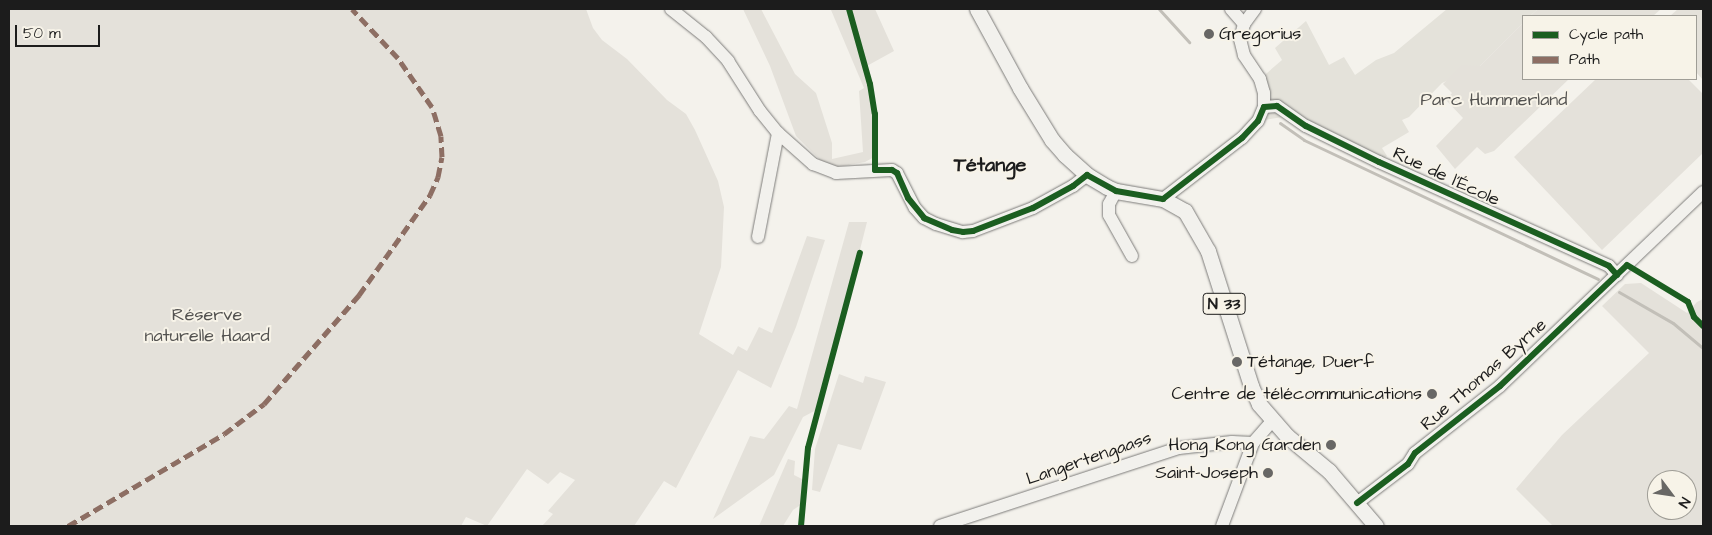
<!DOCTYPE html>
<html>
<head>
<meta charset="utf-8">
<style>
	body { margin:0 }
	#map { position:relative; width:1712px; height:535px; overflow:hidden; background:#f4f2ec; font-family:"Architects Daughter",sans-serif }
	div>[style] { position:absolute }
	.built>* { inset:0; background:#e4e2da }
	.green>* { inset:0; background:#e4e1da }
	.stream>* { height:3px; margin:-1.5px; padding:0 1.5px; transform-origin:1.5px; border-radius:1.5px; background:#c2bfb8 }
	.roads { filter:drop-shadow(0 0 1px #7d7c7a) drop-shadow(0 0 1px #7d7c7a) }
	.minor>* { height:12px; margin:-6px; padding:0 6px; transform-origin:6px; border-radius:6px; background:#f2f1ed }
	.major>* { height:15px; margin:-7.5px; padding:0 7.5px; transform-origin:7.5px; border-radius:7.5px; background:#f2f1ed }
	.quiet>* { height:5px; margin-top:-2.5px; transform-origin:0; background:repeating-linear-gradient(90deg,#8d6e63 0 10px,transparent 0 15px) }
	.cycleway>* { height:6px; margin:-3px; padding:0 3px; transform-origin:3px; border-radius:3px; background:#1b5e20 }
	.dots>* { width:14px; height:14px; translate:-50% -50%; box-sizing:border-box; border:2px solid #f7f3e8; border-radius:50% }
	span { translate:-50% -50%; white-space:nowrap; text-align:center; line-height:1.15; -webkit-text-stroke:4px #f7f3e8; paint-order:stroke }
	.shield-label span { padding:1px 4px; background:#f7f3e8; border:1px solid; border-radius:4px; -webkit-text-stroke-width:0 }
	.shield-label { font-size:16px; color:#1c1c1c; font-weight:700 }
	.poi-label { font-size:18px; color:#1c1c1c }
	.left { translate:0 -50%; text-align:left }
	.right { translate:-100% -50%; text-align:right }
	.park-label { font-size:18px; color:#545351 }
	.street-label { font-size:18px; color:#1c1c1c }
	.quarter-label { font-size:20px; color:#1c1c1c; font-weight:700 }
	.frame { position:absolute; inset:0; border:10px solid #1c1c1c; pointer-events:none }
	.legend { position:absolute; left:1522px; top:15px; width:175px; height:65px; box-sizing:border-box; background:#f7f3e8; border:1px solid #9f9d96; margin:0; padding:6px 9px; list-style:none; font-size:15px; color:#1c1c1c }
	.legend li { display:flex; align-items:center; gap:10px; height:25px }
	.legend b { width:25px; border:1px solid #9f9d96 }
	.north { position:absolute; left:1647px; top:470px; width:50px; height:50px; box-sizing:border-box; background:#f7f3e8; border:1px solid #9f9d96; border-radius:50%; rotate:121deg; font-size:14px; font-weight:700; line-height:20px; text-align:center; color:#1c1c1c }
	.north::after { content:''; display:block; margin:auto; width:18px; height:22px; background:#686765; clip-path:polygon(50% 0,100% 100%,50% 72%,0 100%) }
	.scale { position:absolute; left:15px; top:25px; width:85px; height:22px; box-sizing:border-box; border:2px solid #1c1c1c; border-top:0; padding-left:6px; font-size:15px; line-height:18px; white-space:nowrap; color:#1c1c1c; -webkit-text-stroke:4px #f7f3e8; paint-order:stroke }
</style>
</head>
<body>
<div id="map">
	<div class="built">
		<i style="clip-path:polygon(1447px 9px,1538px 9px,1530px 16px,1523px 16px,1523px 23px,1480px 66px,1442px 83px,1409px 117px,1402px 120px,1409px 132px,1382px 148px,1387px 156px,1375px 165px,1283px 117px,1258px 121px,1260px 79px,1282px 60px,1275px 48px,1306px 21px,1329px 65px,1344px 57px,1355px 75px,1376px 60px,1394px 53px)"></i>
	</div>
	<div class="green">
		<i style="clip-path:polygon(9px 9px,586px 9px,593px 28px,602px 40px,627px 59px,667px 100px,686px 114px,695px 130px,718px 181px,724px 207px,721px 267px,699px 334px,733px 355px,738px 346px,747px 351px,759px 327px,772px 333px,807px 236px,825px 240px,796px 327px,771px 388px,738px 370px,676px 488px,664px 481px,634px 526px,542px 526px,553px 514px,548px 511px,575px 480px,560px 472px,548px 484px,527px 469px,487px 526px,466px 517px,461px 526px,9px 526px)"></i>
		<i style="clip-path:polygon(743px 9px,761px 9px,795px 74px,816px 93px,832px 143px,832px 159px,863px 152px,859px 91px,864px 88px,831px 10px,875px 9px,894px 51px,865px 67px,875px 114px,876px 156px,865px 162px,838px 167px,821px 161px,796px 136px,770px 66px)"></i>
		<i style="clip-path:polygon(1538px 9px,1661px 9px,1653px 16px,1530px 16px)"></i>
		<i style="clip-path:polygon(1678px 9px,1703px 9px,1703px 80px,1696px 72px,1696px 16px,1670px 16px)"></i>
		<i style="clip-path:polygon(1523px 23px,1523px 79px,1569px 79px,1494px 151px,1485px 154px,1477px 147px,1455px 169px,1436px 146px,1463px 118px,1446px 100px,1452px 93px,1443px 84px,1462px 65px,1480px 66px)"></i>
		<i style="clip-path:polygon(1596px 79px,1688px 79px,1703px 94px,1703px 153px,1602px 250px,1514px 157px)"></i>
		<i style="clip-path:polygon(849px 222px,867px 222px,820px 408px,803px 417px,774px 475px,713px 519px,750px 436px,764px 439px,789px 406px,797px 409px)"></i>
		<i style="clip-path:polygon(evenodd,1641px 283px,1687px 313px,1697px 302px,1703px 299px,1703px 526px,1553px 526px,1516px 489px,1562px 435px,1649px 353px,1602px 306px,1625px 284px,1641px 283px,1657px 480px,1687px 480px,1687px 510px,1657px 510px,1657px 480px)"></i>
		<i style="clip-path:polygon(839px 374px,863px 383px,865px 376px,886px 382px,861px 450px,838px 444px,820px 492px,812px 490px,815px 449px)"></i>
		<i style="clip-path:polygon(788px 459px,795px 461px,794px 475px,802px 479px,806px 488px,805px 502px,793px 510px,783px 526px,759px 526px)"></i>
	</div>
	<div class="stream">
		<i style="left:1159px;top:9px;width:45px;rotate:47.7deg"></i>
		<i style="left:1280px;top:123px;width:29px;rotate:35deg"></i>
		<i style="left:1304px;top:140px;width:325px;rotate:25.3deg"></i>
		<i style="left:1619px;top:292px;width:62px;rotate:29.9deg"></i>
		<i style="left:1673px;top:323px;width:39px;rotate:40deg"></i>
	</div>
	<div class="roads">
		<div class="minor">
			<i style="left:671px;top:9px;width:45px;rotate:38.7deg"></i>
			<i style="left:706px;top:37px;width:33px;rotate:47deg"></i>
			<i style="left:728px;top:61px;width:59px;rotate:57.4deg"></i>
			<i style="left:760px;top:111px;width:28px;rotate:51deg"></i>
			<i style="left:778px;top:133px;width:47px;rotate:41.5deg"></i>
			<i style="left:813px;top:164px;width:25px;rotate:21deg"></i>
			<i style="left:836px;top:173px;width:56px;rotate:-3.1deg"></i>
			<i style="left:892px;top:170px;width:6px;rotate:31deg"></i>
			<i style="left:897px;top:173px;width:39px;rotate:63deg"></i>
			<i style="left:915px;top:208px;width:13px;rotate:48deg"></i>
			<i style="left:924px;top:218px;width:13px;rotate:27deg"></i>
			<i style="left:936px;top:224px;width:28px;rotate:17deg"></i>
			<i style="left:963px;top:232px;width:10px;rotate:-6deg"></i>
			<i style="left:973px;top:231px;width:64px;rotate:-21deg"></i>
			<i style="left:1033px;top:208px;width:46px;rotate:-28.8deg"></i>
			<i style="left:1073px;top:186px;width:18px;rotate:-38deg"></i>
			<i style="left:1231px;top:9px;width:20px;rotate:49deg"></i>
			<i style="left:1264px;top:107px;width:13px;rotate:-4deg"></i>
			<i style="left:1277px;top:106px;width:35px;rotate:35deg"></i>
			<i style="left:1306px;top:126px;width:81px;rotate:26.3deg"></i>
			<i style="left:1379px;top:162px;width:252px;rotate:24.3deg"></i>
			<i style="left:1609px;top:266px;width:12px;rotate:48deg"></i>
			<i style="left:1116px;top:191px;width:15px;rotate:118deg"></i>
			<i style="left:1109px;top:204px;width:11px;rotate:90deg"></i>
			<i style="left:1109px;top:215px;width:47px;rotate:60.7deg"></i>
			<i style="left:1163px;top:199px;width:100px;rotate:-37.7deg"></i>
			<i style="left:1242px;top:138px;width:23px;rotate:-47deg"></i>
			<i style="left:1258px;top:121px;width:15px;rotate:-67deg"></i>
			<i style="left:1264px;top:107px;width:14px;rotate:-90deg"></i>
			<i style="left:1264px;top:93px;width:15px;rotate:-106deg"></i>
			<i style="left:1260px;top:79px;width:29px;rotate:-124deg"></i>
			<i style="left:1244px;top:55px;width:16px;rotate:-104deg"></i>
			<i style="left:1240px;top:39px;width:16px;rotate:-75deg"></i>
			<i style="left:1244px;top:24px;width:19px;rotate:-54deg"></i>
			<i style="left:758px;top:237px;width:106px;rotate:-79.1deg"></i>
			<i style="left:1357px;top:503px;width:64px;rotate:-37.4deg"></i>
			<i style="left:1408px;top:464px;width:13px;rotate:-58deg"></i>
			<i style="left:1415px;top:453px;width:108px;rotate:-38.2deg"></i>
			<i style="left:1500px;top:386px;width:281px;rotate:-43.7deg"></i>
			<i style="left:940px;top:526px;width:251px;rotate:-18.1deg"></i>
			<i style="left:1179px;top:448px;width:53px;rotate:-6.5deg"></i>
			<i style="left:1232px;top:442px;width:21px;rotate:3deg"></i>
			<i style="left:1222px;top:526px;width:89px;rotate:-69.5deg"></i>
			<i style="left:1253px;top:443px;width:29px;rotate:-49deg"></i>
		</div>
		<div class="major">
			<i style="left:977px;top:9px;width:90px;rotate:61.4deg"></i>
			<i style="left:1020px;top:88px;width:61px;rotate:58.4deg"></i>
			<i style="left:1052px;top:140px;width:20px;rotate:49deg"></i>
			<i style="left:1065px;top:155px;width:30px;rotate:42deg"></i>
			<i style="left:1087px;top:175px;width:23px;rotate:31deg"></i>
			<i style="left:1107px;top:187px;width:10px;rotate:24deg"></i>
			<i style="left:1116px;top:191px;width:48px;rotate:9.7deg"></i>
			<i style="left:1163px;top:199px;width:25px;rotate:29deg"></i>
			<i style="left:1185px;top:211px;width:46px;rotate:60.1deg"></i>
			<i style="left:1208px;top:251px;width:142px;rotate:72.3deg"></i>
			<i style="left:1251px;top:386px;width:20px;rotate:66deg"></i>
			<i style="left:1259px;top:404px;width:43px;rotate:48.8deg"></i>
			<i style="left:1287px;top:436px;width:55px;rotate:39.8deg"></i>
			<i style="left:1329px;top:471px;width:72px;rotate:49.5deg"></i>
		</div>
	</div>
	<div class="quiet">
		<i style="left:68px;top:526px;width:181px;rotate:-30.5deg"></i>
		<i style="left:224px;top:434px;width:50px;rotate:-36.9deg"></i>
		<i style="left:264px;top:404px;width:145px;rotate:-48.9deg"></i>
		<i style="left:359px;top:295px;width:123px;rotate:-54.6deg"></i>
		<i style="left:430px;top:195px;width:20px;rotate:-66deg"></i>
		<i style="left:438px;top:177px;width:20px;rotate:-79deg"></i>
		<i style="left:442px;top:157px;width:21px;rotate:-93deg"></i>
		<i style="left:441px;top:136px;width:30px;rotate:-107deg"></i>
		<i style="left:432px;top:107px;width:60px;rotate:-124.8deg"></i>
		<i style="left:398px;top:58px;width:67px;rotate:-133.2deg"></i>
	</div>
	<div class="cycleway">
		<i style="left:849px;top:9px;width:78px;rotate:74.4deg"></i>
		<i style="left:870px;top:84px;width:30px;rotate:81deg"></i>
		<i style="left:875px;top:114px;width:56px;rotate:90deg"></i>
		<i style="left:875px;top:170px;width:17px"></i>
		<i style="left:892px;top:170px;width:6px;rotate:31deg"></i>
		<i style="left:897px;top:173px;width:27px;rotate:66deg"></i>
		<i style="left:908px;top:198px;width:26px;rotate:51deg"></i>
		<i style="left:924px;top:218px;width:30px;rotate:23deg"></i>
		<i style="left:952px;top:230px;width:11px;rotate:10deg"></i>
		<i style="left:963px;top:232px;width:10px;rotate:-6deg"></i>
		<i style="left:973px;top:231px;width:64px;rotate:-21deg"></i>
		<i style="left:1033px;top:208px;width:46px;rotate:-28.8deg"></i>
		<i style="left:1073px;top:186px;width:18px;rotate:-38deg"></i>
		<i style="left:1087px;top:175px;width:33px;rotate:29deg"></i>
		<i style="left:1116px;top:191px;width:48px;rotate:9.7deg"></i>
		<i style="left:1163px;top:199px;width:100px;rotate:-37.7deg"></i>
		<i style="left:1242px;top:138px;width:23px;rotate:-47deg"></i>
		<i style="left:1258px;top:121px;width:15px;rotate:-67deg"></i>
		<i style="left:1264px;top:107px;width:13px;rotate:-4deg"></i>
		<i style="left:1277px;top:106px;width:35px;rotate:35deg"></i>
		<i style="left:1306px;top:126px;width:81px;rotate:26.3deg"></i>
		<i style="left:1379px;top:162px;width:252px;rotate:24.3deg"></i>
		<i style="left:1609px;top:266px;width:12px;rotate:48deg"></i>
		<i style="left:1357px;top:503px;width:64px;rotate:-37.4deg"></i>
		<i style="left:1408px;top:464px;width:13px;rotate:-58deg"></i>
		<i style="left:1415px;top:453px;width:108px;rotate:-38.2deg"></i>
		<i style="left:1500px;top:386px;width:175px;rotate:-43.6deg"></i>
		<i style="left:1627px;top:265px;width:71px;rotate:31.2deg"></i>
		<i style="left:1688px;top:302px;width:16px;rotate:68deg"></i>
		<i style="left:1694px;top:317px;width:13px;rotate:45deg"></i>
		<i style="left:801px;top:526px;width:78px;rotate:-84.9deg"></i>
		<i style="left:808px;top:448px;width:202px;rotate:-75.1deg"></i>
	</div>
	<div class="dots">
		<i style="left:1209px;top:34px;background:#686765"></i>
		<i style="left:1237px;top:362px;background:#686765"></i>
		<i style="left:1432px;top:394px;background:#686765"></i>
		<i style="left:1331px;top:445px;background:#686765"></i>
		<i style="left:1268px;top:473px;background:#686765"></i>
	</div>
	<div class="shield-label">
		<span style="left:1224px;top:304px">N 33</span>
	</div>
	<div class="poi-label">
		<span class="left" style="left:1219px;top:34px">Gregorius</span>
		<span class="left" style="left:1247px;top:362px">Tétange, Duerf</span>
		<span class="right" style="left:1422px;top:394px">Centre de télécommunications</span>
		<span class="right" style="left:1321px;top:445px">Hong Kong Garden</span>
		<span class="right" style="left:1258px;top:473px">Saint-Joseph</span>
	</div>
	<div class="park-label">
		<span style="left:1494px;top:100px">Parc Hummerland</span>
		<span style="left:207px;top:326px">Réserve<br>naturelle Haard</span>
	</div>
	<div class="street-label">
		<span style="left:1446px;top:177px;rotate:25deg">Rue de l'École</span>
		<span style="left:1484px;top:375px;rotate:-41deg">Rue Thomas Byrne</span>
		<span style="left:1089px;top:459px;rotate:-19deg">Langertengaass</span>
	</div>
	<div class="quarter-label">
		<span style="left:990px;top:165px">Tétange</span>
	</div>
	<div class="frame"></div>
	<ul class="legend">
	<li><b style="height:6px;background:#1b5e20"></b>Cycle path</li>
	<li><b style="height:6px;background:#8d6e63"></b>Path</li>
	</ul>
	<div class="north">N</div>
	<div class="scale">50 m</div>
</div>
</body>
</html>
